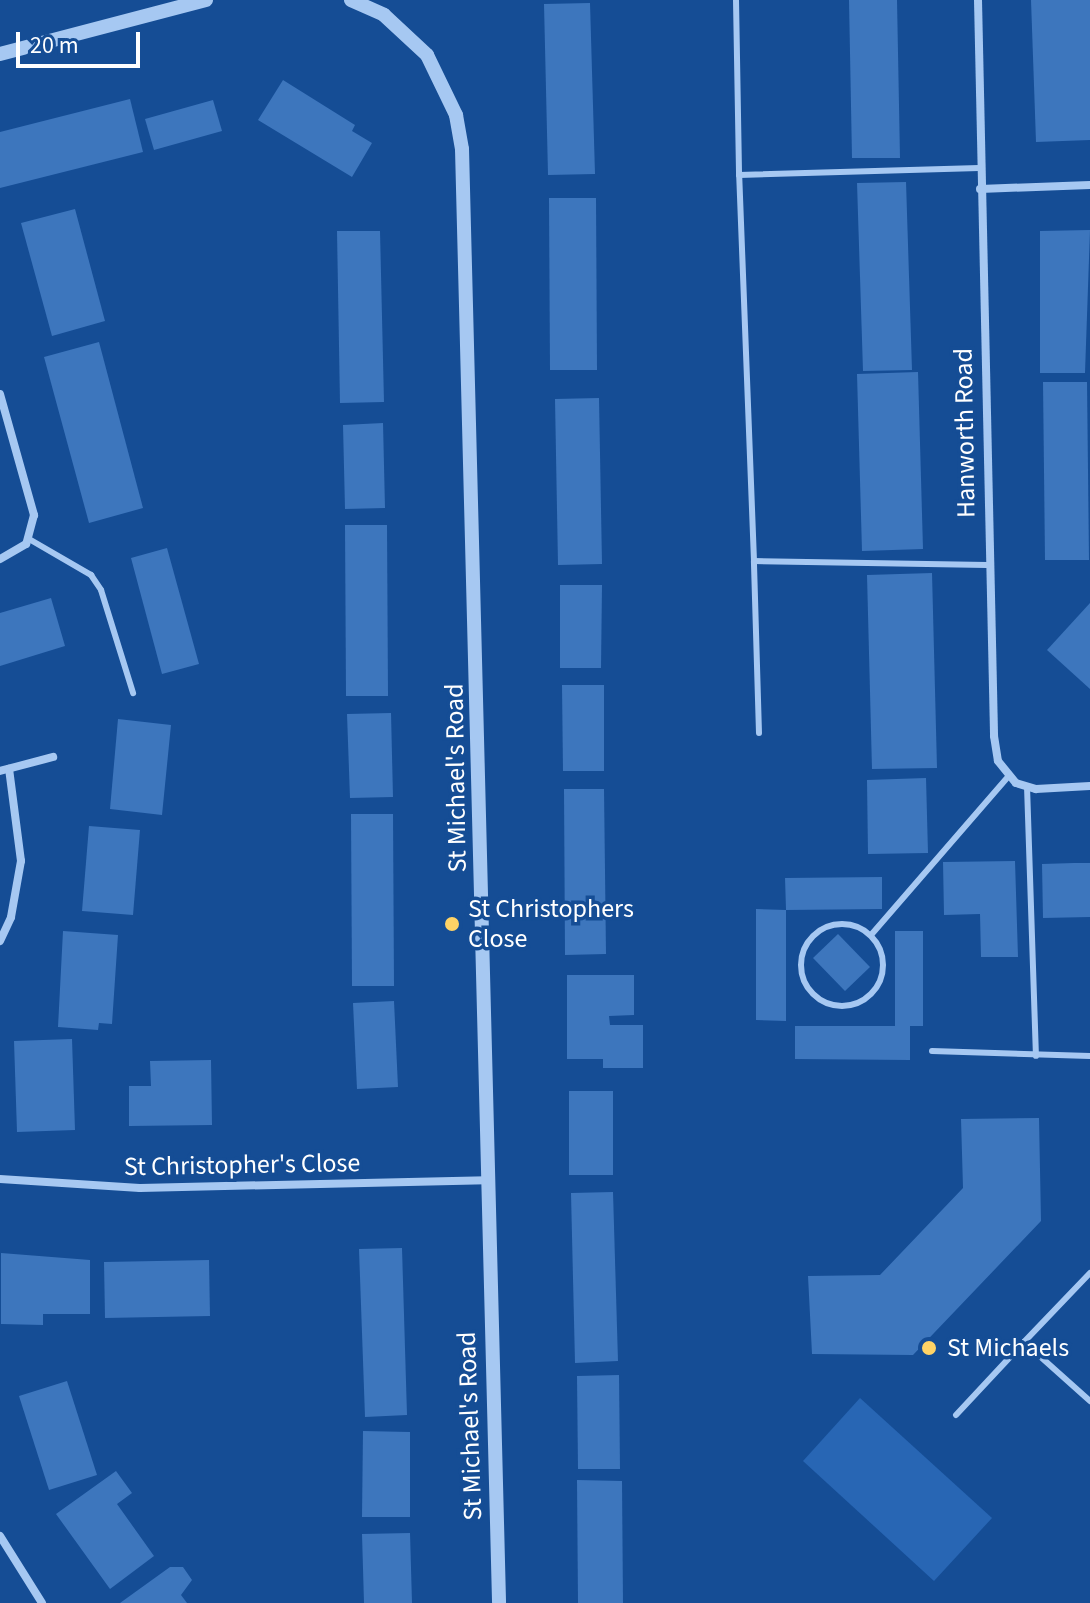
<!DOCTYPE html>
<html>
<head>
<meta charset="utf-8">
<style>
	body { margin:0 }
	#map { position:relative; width:1090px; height:1603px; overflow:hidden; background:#154d95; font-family:"Source Sans 3",sans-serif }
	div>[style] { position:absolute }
	.green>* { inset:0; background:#2866b4 }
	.building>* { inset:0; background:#3d76bd }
	.service>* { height:6px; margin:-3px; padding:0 3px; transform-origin:3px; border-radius:3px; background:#a6c8f2 }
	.service>.ring { margin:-3px; padding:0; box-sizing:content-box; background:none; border:6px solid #a6c8f2; border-radius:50% }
	.minor>* { height:8px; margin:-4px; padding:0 4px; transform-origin:4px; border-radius:4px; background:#a6c8f2 }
	.tertiary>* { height:14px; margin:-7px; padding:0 7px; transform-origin:7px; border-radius:7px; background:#a6c8f2 }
	.dots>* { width:22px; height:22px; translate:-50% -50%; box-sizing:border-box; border:4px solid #154d95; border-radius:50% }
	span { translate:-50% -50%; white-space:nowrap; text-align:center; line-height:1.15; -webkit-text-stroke:7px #154d95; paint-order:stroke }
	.street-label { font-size:26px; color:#fff }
	.poi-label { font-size:26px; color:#fff }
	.left { translate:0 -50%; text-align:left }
	.scale { position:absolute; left:16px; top:32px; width:124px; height:36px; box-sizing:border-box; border:4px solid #fff; border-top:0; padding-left:10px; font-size:24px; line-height:28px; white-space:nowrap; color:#fff; -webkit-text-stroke:6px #154d95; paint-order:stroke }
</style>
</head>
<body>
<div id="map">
	<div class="green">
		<i style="clip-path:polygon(860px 1398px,992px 1518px,934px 1581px,803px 1461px)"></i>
	</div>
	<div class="building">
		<i style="clip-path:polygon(849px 0,897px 0,900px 158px,852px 158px)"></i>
		<i style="clip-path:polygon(1031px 0,1090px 0,1090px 140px,1036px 142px)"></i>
		<i style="clip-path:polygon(590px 3px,595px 174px,548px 175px,544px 4px)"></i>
		<i style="clip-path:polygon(283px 80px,355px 125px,352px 131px,372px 143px,352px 177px,258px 120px)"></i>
		<i style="clip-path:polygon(130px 99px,143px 152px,0 188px,0 132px)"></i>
		<i style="clip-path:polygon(213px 100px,222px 131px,154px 150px,145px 119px)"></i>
		<i style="clip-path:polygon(906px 182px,912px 370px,863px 371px,857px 183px)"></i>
		<i style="clip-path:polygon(549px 198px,596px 198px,597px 370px,550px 370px)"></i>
		<i style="clip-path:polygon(75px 209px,105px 321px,52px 336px,21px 223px)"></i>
		<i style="clip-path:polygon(1090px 230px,1085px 373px,1040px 373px,1040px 231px)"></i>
		<i style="clip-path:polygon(337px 231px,380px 231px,384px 402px,340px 403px)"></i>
		<i style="clip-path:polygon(99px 342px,143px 508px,89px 523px,44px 357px)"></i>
		<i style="clip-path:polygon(918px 372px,923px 549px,862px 551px,857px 374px)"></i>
		<i style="clip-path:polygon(1043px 382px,1087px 382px,1089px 560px,1045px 560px)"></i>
		<i style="clip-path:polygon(599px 398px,602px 564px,558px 565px,555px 399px)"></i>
		<i style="clip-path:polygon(383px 423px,385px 508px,345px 509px,343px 425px)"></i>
		<i style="clip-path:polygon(345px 525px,387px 525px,388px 696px,346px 696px)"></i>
		<i style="clip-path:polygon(167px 548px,199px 664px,162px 674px,131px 558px)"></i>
		<i style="clip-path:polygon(932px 573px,937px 768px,872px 769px,867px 575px)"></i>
		<i style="clip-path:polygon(560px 585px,602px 585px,601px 668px,560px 668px)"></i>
		<i style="clip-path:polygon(51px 598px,65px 646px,0 666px,0 613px)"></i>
		<i style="clip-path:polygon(1090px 603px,1090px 689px,1047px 650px)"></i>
		<i style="clip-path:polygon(562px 685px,604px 685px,604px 771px,563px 771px)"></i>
		<i style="clip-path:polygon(391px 713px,393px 797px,350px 798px,347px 714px)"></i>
		<i style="clip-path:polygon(118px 719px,171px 725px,162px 815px,110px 809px)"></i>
		<i style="clip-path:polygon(926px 778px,928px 853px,868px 854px,867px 780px)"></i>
		<i style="clip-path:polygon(564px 789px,604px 789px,606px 954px,565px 955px)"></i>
		<i style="clip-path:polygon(351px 814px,393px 814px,394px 986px,352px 986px)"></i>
		<i style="clip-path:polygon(89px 826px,140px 830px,133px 915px,82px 911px)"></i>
		<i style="clip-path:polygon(1015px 861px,1018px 957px,981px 957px,980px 914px,944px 915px,943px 862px)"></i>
		<i style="clip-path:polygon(1074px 863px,1090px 863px,1090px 917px,1043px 918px,1042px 864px)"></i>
		<i style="clip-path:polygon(882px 877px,882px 909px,786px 910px,785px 878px)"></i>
		<i style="clip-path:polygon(756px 909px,786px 910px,786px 1021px,756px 1020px)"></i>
		<i style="clip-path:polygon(63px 931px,118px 935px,112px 1024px,99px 1023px,98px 1030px,58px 1027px)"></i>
		<i style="clip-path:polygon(895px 931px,923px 931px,923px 1026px,910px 1026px,910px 1060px,795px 1059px,795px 1026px,895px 1026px)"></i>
		<i style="clip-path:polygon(838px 934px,870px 967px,845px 991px,813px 958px)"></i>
		<i style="clip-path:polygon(567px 975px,634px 975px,634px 1015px,609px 1016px,610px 1025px,643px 1025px,643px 1068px,603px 1068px,603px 1059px,567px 1059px)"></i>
		<i style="clip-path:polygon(394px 1001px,398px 1087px,357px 1089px,353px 1003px)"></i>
		<i style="clip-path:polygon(72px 1039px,75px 1130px,17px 1132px,14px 1041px)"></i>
		<i style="clip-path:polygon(211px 1060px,212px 1125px,129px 1126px,129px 1086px,151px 1086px,150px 1061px)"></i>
		<i style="clip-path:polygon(569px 1091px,613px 1091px,613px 1175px,569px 1175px)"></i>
		<i style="clip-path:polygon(1039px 1118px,1041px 1221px,913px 1355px,812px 1354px,808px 1276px,880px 1275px,963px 1188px,961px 1119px)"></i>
		<i style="clip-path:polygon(613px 1192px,618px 1361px,575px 1363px,571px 1193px)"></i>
		<i style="clip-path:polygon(402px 1248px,407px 1415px,365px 1417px,359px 1249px)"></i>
		<i style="clip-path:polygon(1px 1253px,90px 1260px,90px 1314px,43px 1314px,43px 1325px,1px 1324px)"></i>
		<i style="clip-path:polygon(209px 1260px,210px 1316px,105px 1318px,104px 1262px)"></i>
		<i style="clip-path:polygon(619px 1375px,620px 1469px,578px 1469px,577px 1376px)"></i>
		<i style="clip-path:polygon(67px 1381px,97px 1475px,49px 1490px,19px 1396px)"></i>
		<i style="clip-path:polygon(363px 1431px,410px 1432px,410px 1517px,362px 1517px)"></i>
		<i style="clip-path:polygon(116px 1471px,132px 1493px,117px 1504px,154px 1556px,110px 1589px,56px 1514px)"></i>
		<i style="clip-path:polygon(577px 1480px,622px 1481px,623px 1603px,578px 1603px)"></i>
		<i style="clip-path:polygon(410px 1533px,412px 1603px,364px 1603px,362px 1534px)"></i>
		<i style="clip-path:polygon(170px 1567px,183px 1567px,192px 1580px,181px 1595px,187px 1603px,120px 1603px)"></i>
	</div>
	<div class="service">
		<i style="left:736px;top:0;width:175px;rotate:89deg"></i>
		<i style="left:29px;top:539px;width:72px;rotate:30.1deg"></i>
		<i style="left:91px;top:575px;width:18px;rotate:56deg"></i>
		<i style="left:101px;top:590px;width:108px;rotate:72.7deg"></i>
		<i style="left:754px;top:561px;width:386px;rotate:-92.2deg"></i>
		<i style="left:739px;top:175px;width:240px;rotate:-1.7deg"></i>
		<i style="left:759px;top:733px;width:172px;rotate:-91.7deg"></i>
		<i style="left:754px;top:561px;width:233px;rotate:1deg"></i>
		<i style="left:1027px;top:786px;width:270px;rotate:88.1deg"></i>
		<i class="ring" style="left:801px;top:924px;width:76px;height:76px"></i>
		<i style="left:871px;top:935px;width:209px;rotate:-49.1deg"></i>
		<i style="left:932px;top:1051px;width:158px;rotate:1.8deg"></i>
		<i style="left:1090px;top:1273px;width:95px;rotate:133.7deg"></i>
		<i style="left:1024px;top:1342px;width:89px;rotate:41.8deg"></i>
		<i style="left:956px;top:1415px;width:100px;rotate:-47deg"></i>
	</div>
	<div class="minor">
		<i style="left:978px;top:0;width:736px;rotate:88.75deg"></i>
		<i style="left:994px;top:736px;width:25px;rotate:81deg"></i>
		<i style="left:998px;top:761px;width:28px;rotate:51deg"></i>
		<i style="left:1016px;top:783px;width:21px;rotate:17deg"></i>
		<i style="left:1036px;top:789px;width:54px;rotate:-3.2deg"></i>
		<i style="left:980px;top:189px;width:110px;rotate:-2.1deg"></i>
		<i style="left:0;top:394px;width:126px;rotate:74.3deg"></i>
		<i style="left:34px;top:515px;width:30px;rotate:105deg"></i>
		<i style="left:26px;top:544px;width:30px;rotate:150deg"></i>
		<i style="left:0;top:771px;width:55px;rotate:-14.8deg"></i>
		<i style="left:0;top:941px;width:26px;rotate:-65deg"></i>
		<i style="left:11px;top:917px;width:57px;rotate:-79.9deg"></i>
		<i style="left:21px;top:861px;width:93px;rotate:-97.4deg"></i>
		<i style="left:0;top:1179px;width:140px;rotate:3.7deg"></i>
		<i style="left:140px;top:1188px;width:346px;rotate:-1.3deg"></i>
		<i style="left:0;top:1536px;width:79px;rotate:57.9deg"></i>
	</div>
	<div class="tertiary">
		<i style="left:351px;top:0;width:36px;rotate:24deg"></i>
		<i style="left:384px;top:15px;width:59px;rotate:42.9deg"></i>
		<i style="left:427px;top:55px;width:67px;rotate:64.2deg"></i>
		<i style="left:456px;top:115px;width:35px;rotate:80deg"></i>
		<i style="left:462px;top:149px;width:1454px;rotate:88.54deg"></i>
		<i style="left:0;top:54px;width:213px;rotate:-14.7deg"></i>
	</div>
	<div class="dots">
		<i style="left:452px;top:924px;background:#ffd366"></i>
		<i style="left:929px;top:1348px;background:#ffd366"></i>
	</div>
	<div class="street-label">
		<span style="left:965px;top:433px;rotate:-91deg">Hanworth Road</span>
		<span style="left:456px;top:778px;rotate:-91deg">St Michael's Road</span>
		<span style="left:242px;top:1165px;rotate:-1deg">St Christopher's Close</span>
		<span style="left:470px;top:1426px;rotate:-92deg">St Michael's Road</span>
	</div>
	<div class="poi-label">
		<span class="left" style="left:468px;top:924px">St Christophers<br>Close</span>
		<span class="left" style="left:947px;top:1348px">St Michaels</span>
	</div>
	<div class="scale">20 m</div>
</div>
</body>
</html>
